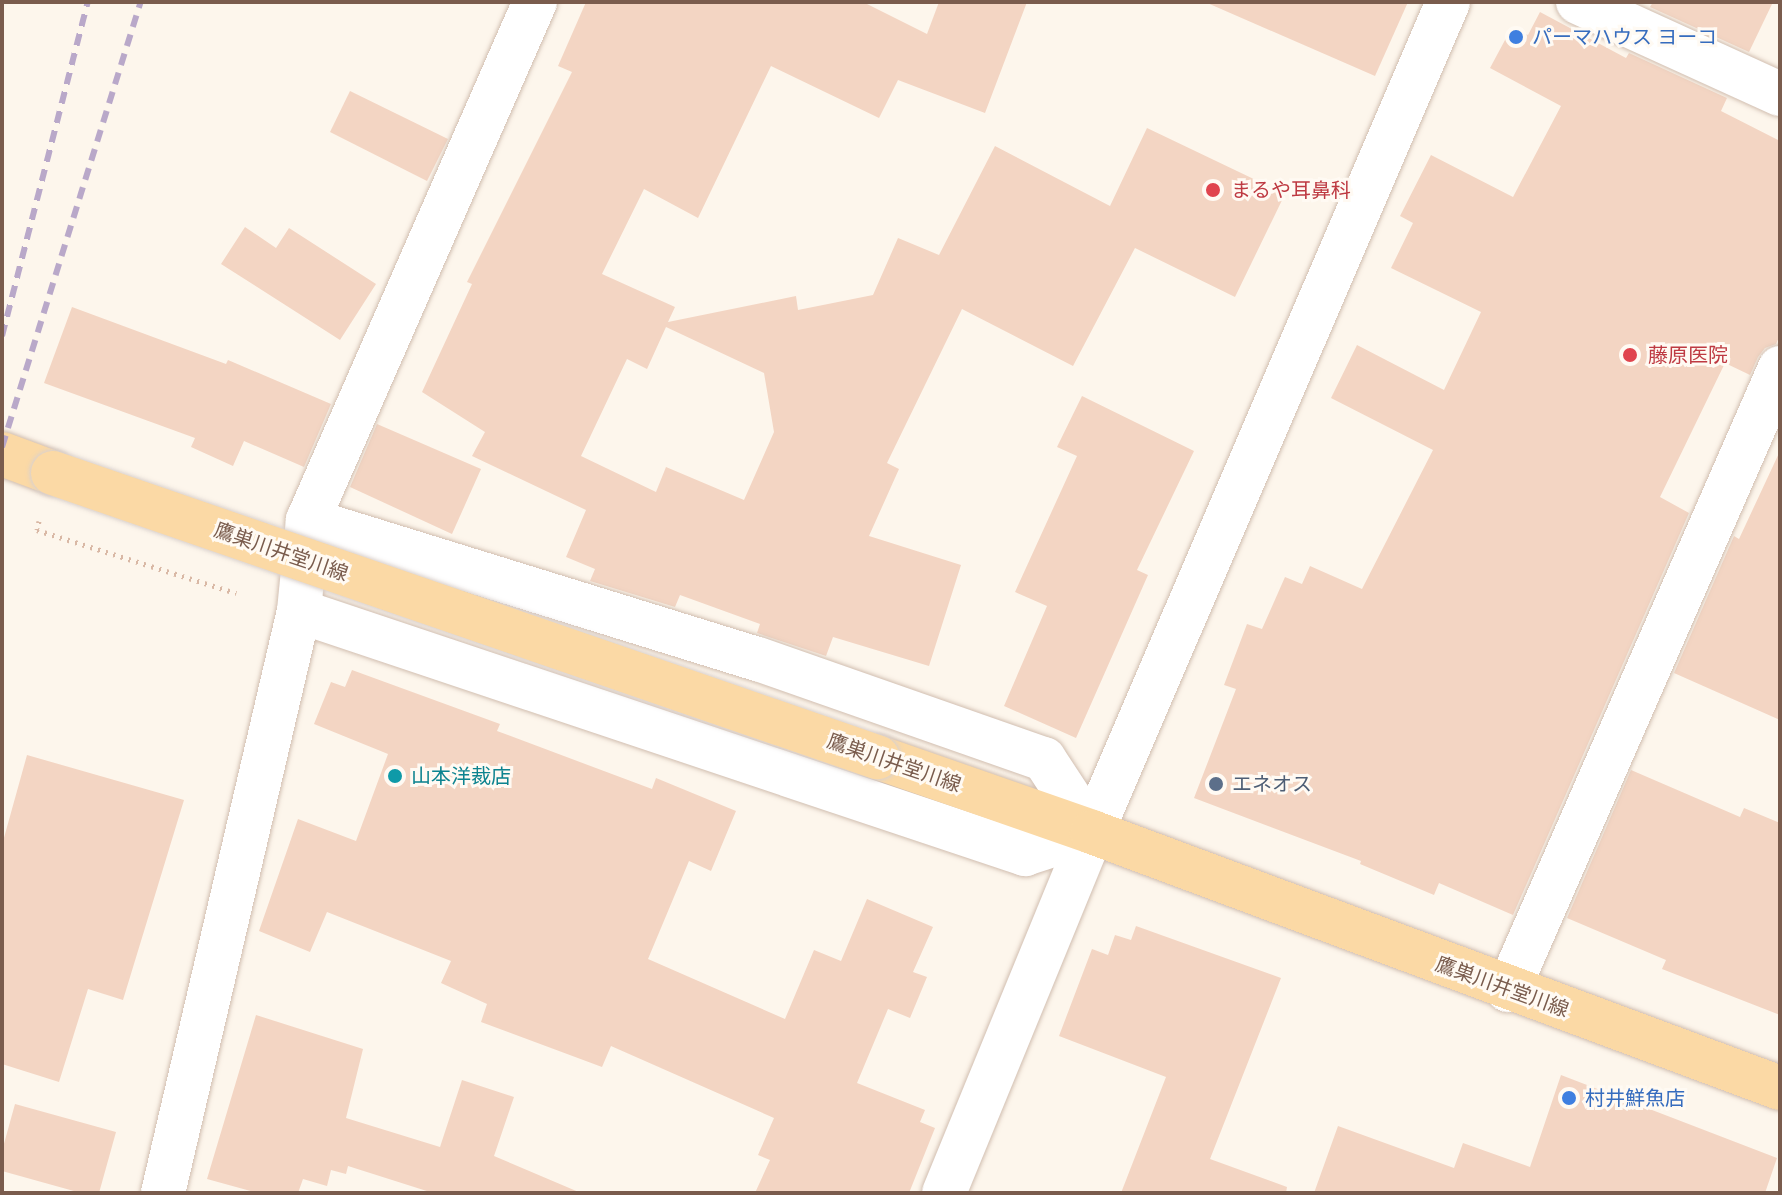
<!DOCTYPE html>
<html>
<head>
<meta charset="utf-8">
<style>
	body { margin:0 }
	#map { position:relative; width:1782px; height:1195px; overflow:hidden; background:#fdf6ec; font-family:Montserrat,"Noto Sans JP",sans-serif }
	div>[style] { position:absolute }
	.building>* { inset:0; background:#f3d5c3 }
	.path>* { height:5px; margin-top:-2.5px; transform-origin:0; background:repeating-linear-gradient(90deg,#d9b8a5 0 2px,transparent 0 8px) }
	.roads { filter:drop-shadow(0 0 2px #d1beb0) drop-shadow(0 0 2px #d1beb0) }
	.minor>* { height:44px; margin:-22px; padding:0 22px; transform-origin:22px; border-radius:22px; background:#fff }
	.major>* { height:44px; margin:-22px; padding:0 22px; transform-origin:22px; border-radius:22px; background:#fbd9a5 }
	.rail>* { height:6px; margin-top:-3px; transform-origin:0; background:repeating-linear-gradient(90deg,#b9a8c9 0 12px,transparent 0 20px) }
	.bridges { filter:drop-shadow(0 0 2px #dad1cd) drop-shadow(0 0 2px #dad1cd) }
	.major-bridge>* { height:44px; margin:-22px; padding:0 22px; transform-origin:22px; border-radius:22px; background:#fbd9a5 }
	.dots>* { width:22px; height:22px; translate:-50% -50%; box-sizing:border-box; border:4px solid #fffaf3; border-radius:50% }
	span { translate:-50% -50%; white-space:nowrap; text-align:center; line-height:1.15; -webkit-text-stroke:6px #fffaf3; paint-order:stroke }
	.shop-label { font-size:20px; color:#366cbe }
	.left { translate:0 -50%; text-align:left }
	.health-label { font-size:20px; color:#be3a42 }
	.street-label { font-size:20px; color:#7a5c4d }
	.culture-label { font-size:20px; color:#0d838f }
	.service-label { font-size:20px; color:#4e5e75 }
	.frame { position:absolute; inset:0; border:4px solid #7a5c4d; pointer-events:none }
</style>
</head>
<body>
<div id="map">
	<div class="building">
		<i style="clip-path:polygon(evenodd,586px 2px,863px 2px,927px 34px,939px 2px,1027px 2px,985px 113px,898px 80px,879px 118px,771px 66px,698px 218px,644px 189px,602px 274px,675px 307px,668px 322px,796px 296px,798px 310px,873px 295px,898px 238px,939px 255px,995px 146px,1110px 206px,1147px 128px,1285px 194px,1235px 297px,1135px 248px,1073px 366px,962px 309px,887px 463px,899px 469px,869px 536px,961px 565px,929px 666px,833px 637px,826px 656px,757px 633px,760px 624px,680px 595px,675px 607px,590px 581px,595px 569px,566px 557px,586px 510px,472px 456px,485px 432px,422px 392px,472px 284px,467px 282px,572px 72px,558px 66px,586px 2px,666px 327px,764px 373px,774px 432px,744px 500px,666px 467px,656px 492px,581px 456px,627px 359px,647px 369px,666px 327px)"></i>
		<i style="clip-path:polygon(1205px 2px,1408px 2px,1375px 76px)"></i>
		<i style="clip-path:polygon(1653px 2px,1773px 2px,1749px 52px,1650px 7px)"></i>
		<i style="clip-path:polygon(1540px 12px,1626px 58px,1629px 53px,1727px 98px,1721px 111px,1780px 141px,1780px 335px,1776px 344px,1765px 348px,1758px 357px,1750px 375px,1725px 363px,1660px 497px,1689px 513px,1513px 915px,1439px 883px,1434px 895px,1360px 864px,1361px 861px,1194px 798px,1236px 689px,1224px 685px,1247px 624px,1262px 629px,1285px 577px,1302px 584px,1310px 566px,1362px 589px,1433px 450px,1331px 398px,1357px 345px,1444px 390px,1481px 312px,1391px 268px,1413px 223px,1400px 216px,1431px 155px,1513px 197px,1561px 106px,1490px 68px,1512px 27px,1528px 35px)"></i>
		<i style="clip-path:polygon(350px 91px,448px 139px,427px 181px,330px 132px)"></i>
		<i style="clip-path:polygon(245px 227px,276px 248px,289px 228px,376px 284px,340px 340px,221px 264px)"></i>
		<i style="clip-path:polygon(72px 307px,226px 364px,228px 360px,331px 404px,304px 467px,244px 441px,233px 466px,191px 447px,195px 438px,44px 383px)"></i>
		<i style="clip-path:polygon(1082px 396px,1194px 451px,1137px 570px,1148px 575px,1076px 738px,1004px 706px,1047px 606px,1015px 592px,1077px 456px,1057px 447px)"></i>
		<i style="clip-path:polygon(377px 424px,481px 469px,452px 534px,350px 487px)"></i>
		<i style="clip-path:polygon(1780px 451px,1780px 720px,1674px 673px,1734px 536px,1739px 539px)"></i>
		<i style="clip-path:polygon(352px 670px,500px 724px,497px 731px,652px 789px,656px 778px,736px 811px,711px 871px,689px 861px,648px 959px,785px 1019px,814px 950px,841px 961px,867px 899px,933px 927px,913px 972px,927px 977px,910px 1018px,888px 1009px,857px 1083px,925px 1110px,920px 1122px,935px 1128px,909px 1193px,755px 1193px,770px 1160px,758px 1155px,774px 1118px,611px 1046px,602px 1067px,481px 1022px,487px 1004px,441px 983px,451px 961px,327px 912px,310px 952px,259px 931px,298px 819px,356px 841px,388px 754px,314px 724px,331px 682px,345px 687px)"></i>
		<i style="clip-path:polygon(27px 755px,184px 800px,123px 1000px,88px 989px,59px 1082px,2px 1064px,2px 845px)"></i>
		<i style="clip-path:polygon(1631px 770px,1740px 817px,1744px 808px,1780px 823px,1780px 1015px,1662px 969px,1666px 960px,1567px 918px)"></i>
		<i style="clip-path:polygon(1136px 926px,1281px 978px,1210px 1159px,1287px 1187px,1286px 1193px,1121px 1193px,1166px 1077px,1059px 1036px,1092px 949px,1108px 955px,1115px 935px,1131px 940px)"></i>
		<i style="clip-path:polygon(256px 1015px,363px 1049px,346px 1118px,440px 1147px,462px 1080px,514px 1097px,494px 1156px,581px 1193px,433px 1193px,348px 1166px,346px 1174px,331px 1170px,327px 1186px,303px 1179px,298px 1193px,258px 1193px,207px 1179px)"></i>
		<i style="clip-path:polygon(1561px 1075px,1777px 1158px,1765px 1193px,1314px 1193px,1338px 1126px,1454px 1168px,1463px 1143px,1530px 1167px)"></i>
		<i style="clip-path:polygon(15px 1104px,116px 1132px,99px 1193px,81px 1193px,2px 1171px,2px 1151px)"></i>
	</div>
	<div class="path">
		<i style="left:39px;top:521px;width:9px;rotate:103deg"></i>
		<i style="left:37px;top:530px;width:209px;rotate:17.6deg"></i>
	</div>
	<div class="roads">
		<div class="minor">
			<i style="left:1578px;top:2px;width:222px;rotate:24.5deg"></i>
			<i style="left:308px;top:520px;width:471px;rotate:17.2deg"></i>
			<i style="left:758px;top:659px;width:303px;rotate:19.3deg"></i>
			<i style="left:1044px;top:759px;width:87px;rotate:56.7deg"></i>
			<i style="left:299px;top:611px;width:766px;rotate:18.51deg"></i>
			<i style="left:1025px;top:854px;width:71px;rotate:-18.2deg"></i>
			<i style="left:1508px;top:990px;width:679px;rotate:-66.38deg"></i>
			<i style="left:163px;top:1193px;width:598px;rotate:-76.85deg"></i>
			<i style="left:299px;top:611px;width:91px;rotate:-84.4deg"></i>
			<i style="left:308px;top:520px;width:566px;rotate:-66.34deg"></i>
			<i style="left:944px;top:1193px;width:390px;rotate:-67.7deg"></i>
			<i style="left:1092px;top:832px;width:903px;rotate:-66.78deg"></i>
		</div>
		<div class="major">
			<i style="left:2px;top:454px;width:54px;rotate:20.4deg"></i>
			<i style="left:877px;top:757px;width:228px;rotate:19.2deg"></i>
			<i style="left:1092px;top:832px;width:734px;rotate:20.41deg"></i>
		</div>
	</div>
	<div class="rail">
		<i style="left:2px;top:336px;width:345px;rotate:-75.6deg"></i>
		<i style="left:2px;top:447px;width:466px;rotate:-72.7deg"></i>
	</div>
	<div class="bridges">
		<div class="major-bridge">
			<i style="left:53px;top:473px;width:872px;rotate:19.02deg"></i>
		</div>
	</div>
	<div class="dots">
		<i style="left:1516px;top:37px;background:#3f7fe0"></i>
		<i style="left:1213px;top:190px;background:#e0444e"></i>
		<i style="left:1630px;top:355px;background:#e0444e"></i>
		<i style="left:395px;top:776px;background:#0f9aa8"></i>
		<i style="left:1216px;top:784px;background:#5c6f8a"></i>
		<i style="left:1569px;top:1098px;background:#3f7fe0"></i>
	</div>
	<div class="shop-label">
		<span class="left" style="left:1532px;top:37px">パーマハウス ヨーコ</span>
		<span class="left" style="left:1585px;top:1098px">村井鮮魚店</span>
	</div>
	<div class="health-label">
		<span class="left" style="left:1231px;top:190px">まるや耳鼻科</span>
		<span class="left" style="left:1648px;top:355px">藤原医院</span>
	</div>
	<div class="street-label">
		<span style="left:281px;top:552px;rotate:19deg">鷹巣川井堂川線</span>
		<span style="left:894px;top:763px;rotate:19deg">鷹巣川井堂川線</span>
		<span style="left:1502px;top:987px;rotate:20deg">鷹巣川井堂川線</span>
	</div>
	<div class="culture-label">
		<span class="left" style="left:411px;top:776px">山本洋裁店</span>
	</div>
	<div class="service-label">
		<span class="left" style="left:1232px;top:784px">エネオス</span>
	</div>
	<div class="frame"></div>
</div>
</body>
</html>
